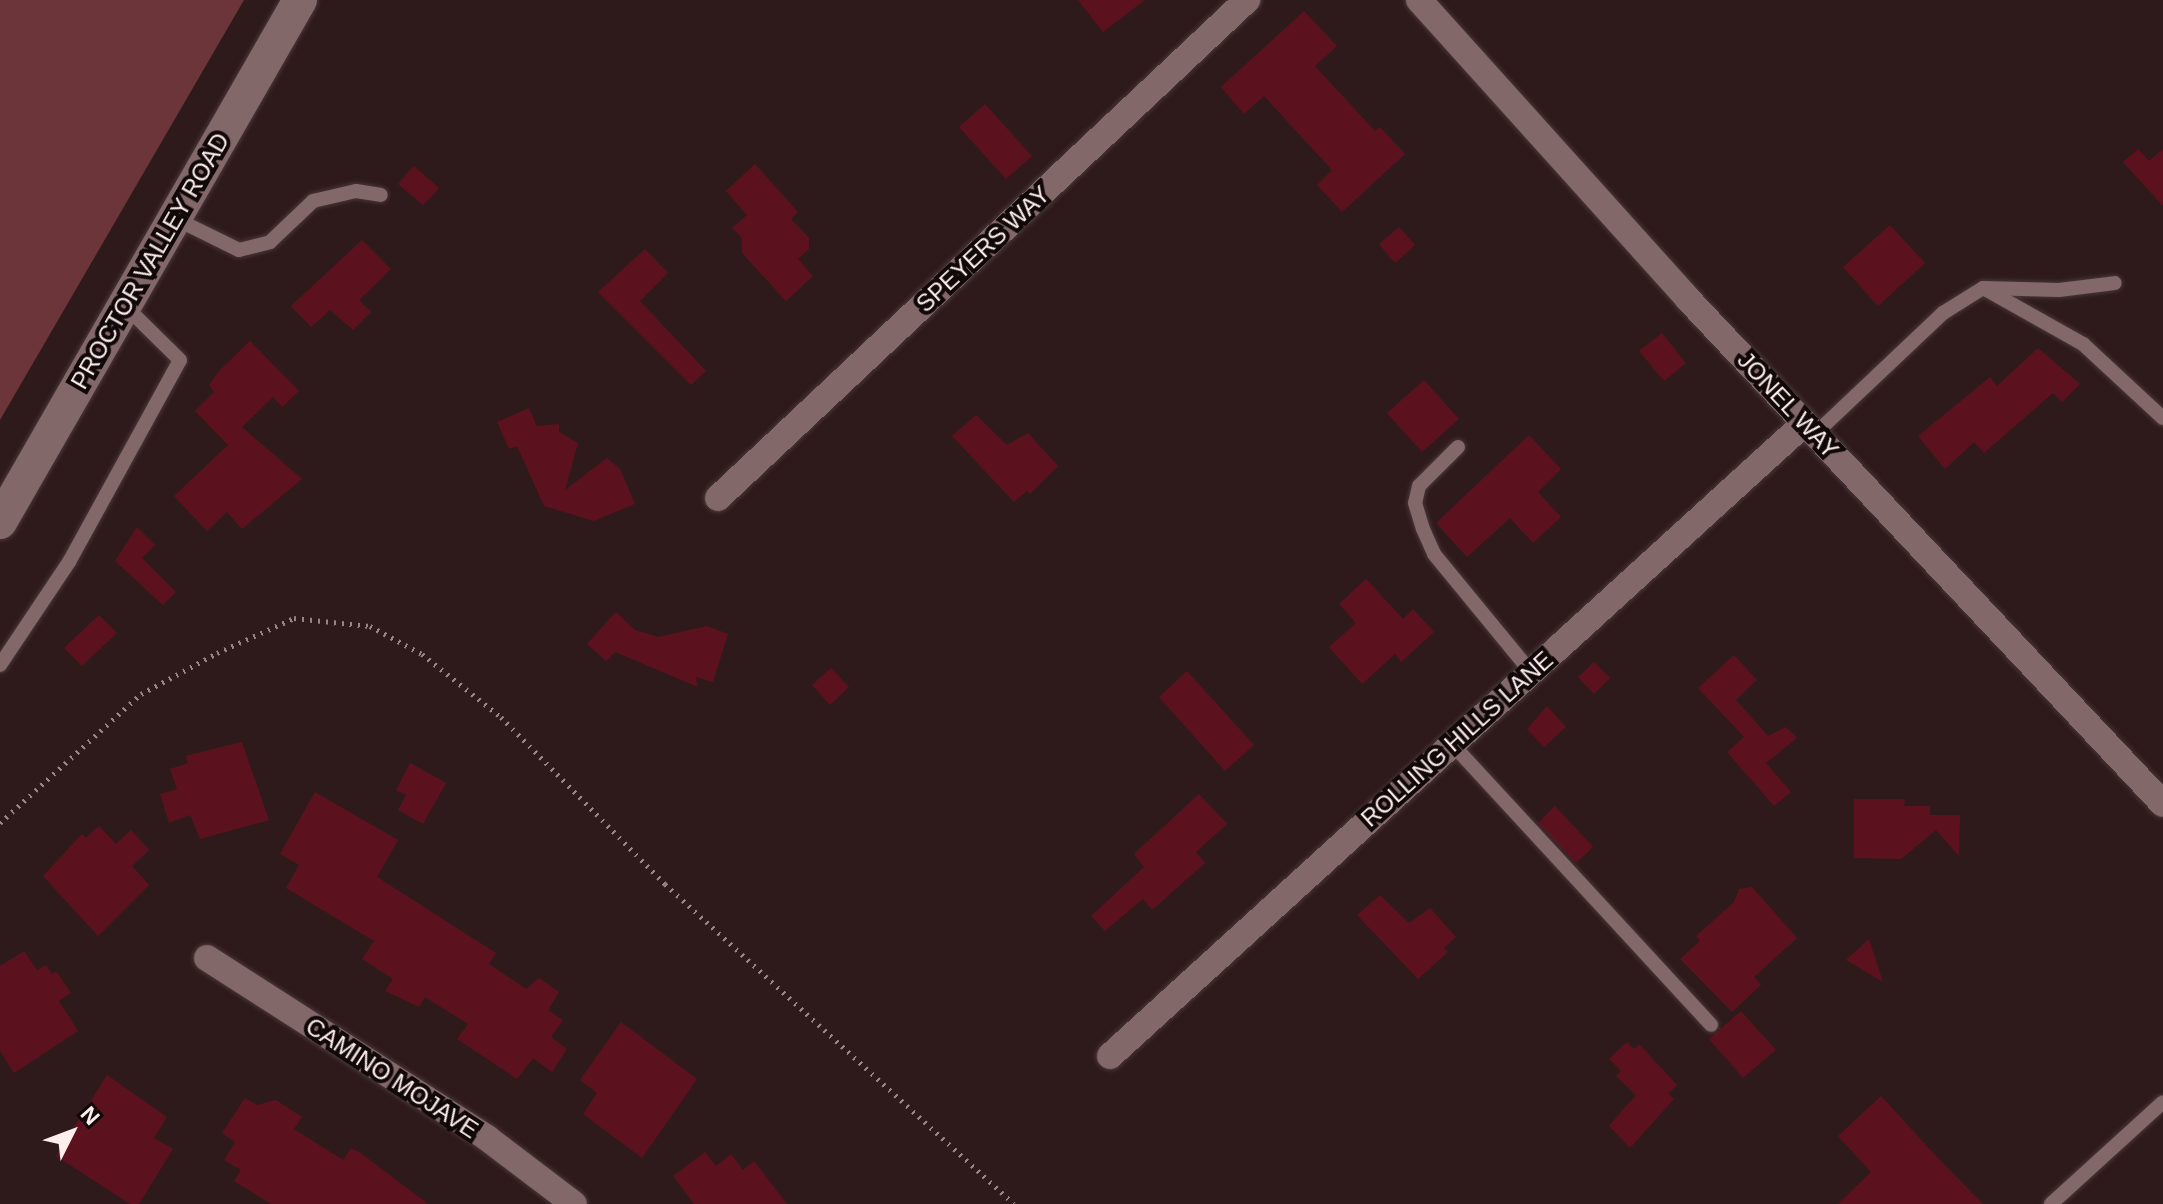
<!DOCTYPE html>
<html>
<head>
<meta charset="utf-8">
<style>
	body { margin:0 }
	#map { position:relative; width:2163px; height:1204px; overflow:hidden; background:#2f1a1b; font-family:Arial,sans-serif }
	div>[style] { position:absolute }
	.green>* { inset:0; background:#6c3539 }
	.building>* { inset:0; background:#5c121e }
	.path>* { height:5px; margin-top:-2.5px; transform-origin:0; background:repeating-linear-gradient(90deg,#988586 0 2px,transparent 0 8px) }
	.roads { filter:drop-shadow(0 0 2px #493739) drop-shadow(0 0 2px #493739) }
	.service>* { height:14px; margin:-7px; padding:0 7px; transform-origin:7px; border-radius:7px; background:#836869 }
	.minor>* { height:26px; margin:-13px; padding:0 13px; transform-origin:13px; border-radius:13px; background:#836869 }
	.tertiary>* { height:34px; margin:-17px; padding:0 17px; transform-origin:17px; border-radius:17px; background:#836869 }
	span { translate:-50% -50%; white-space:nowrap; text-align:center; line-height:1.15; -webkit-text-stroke:8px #110808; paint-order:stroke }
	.street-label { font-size:24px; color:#fdeded }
	.north { position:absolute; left:32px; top:1092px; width:80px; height:80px; -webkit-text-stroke:6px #110808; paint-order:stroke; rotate:48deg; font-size:22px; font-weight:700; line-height:32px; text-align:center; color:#fdeded }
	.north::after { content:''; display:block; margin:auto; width:28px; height:36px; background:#fdeded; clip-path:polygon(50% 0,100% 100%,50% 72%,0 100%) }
</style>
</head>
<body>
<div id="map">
	<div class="green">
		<i style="clip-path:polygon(0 0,244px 0,0 420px)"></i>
	</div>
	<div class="building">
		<i style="clip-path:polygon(1078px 0,1145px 0,1103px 32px)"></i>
		<i style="clip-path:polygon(1304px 11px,1337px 46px,1315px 66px,1375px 131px,1380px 127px,1405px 154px,1342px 212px,1317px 185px,1332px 170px,1264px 96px,1244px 114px,1221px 87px)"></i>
		<i style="clip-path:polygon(985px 104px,1032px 156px,1006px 179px,959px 127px)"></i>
		<i style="clip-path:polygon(2138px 149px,2149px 161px,2163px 149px,2163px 206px,2123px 162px)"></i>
		<i style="clip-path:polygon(755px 164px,798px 212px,791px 219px,809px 238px,809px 249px,798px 259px,813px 276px,786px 301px,742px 253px,742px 238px,732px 228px,747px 215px,726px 191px)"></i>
		<i style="clip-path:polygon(414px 166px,439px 188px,423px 205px,398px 184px)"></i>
		<i style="clip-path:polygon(1890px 225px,1925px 263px,1878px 306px,1843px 267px)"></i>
		<i style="clip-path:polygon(1399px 227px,1415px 245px,1395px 263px,1379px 244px)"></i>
		<i style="clip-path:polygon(362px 240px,391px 269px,359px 300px,371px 312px,353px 330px,330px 310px,311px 327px,291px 306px)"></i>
		<i style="clip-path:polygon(645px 249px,668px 273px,640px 301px,706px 371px,691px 385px,598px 292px)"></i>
		<i style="clip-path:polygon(1662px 333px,1686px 363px,1664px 381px,1639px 351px)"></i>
		<i style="clip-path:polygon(250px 341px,299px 391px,282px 407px,273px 397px,242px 427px,302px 479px,242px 529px,227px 512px,207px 531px,174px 496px,228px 445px,195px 411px,214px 392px,209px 385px,220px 370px)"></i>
		<i style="clip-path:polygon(2038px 348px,2080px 384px,2062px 402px,2053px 393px,1984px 453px,1974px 442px,1945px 469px,1918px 436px,1990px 377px,1997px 386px)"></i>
		<i style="clip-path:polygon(1424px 380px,1459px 419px,1422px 452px,1387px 413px)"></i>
		<i style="clip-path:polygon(529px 408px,537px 426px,559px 424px,559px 432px,578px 443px,565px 490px,607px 458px,620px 469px,635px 504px,594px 521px,544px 506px,517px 446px,509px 449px,497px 422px)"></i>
		<i style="clip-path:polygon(976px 415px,1007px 445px,1028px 433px,1058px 466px,1030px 494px,1027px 491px,1014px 502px,952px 436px)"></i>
		<i style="clip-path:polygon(1529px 435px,1561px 469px,1538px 492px,1561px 517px,1533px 543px,1510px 518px,1467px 557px,1436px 523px)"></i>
		<i style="clip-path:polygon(137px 527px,155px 545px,142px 558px,176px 592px,163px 605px,115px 561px)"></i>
		<i style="clip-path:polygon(1366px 579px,1403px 619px,1413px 609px,1434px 632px,1401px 662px,1395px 654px,1362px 684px,1329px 647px,1356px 623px,1339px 604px)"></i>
		<i style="clip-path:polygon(616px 612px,635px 630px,658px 637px,707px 626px,728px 634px,713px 682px,696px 677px,698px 687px,615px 652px,606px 661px,587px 644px)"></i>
		<i style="clip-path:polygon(99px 615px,117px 633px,82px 666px,64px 648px)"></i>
		<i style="clip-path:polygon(1734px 655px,1757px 680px,1736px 700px,1768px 736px,1786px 727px,1797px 738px,1766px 763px,1791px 792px,1774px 806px,1727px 752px,1744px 737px,1698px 688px)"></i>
		<i style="clip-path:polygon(1594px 662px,1610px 678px,1594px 694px,1578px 677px)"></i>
		<i style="clip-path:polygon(831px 668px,849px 687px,830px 705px,812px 685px)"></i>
		<i style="clip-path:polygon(1187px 671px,1254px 745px,1225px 771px,1159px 697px)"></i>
		<i style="clip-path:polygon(1547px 706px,1566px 727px,1544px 747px,1527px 729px)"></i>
		<i style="clip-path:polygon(242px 742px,269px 820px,200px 839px,190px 815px,169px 823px,160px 794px,177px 789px,170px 769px,188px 763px,186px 756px)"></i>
		<i style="clip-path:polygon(410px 763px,446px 783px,423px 824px,398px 810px,406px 795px,396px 790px)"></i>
		<i style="clip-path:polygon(315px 792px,398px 840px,377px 877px,496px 953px,489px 964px,526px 989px,539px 978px,559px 992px,548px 1010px,563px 1020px,551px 1037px,567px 1049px,552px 1072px,533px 1058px,517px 1079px,457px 1039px,468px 1024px,425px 997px,419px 1007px,385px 991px,393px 979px,362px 959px,374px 941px,286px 888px,299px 865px,280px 854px)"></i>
		<i style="clip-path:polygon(1199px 794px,1227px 824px,1196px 852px,1205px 863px,1152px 910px,1143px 899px,1105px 931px,1091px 916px,1144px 867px,1134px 854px)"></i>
		<i style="clip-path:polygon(1854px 799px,1905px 799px,1904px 806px,1930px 806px,1930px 815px,1960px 815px,1959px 856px,1936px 830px,1901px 859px,1854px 858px)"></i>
		<i style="clip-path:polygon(1555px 806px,1593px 847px,1576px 863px,1538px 823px)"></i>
		<i style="clip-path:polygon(99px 826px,116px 844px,131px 830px,149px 850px,132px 866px,149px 885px,98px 936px,43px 876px,82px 834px,86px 838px)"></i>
		<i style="clip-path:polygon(1752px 887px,1797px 938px,1754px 977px,1761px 985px,1732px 1012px,1680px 959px,1700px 941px,1696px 936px,1734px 902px,1739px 889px)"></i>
		<i style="clip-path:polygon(1380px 895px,1409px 923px,1430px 908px,1456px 937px,1444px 948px,1448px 952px,1418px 979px,1357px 915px)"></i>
		<i style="clip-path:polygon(1869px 939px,1883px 982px,1846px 960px)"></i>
		<i style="clip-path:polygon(24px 951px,37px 970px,46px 965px,52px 974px,56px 971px,71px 993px,59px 1001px,78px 1031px,14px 1073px,0 1051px,0 966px)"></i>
		<i style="clip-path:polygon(1741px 1011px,1776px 1050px,1743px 1078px,1709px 1039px)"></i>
		<i style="clip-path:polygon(621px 1022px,697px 1079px,642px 1158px,583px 1114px,597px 1093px,580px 1080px)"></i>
		<i style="clip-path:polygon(1627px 1042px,1634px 1049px,1639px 1044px,1677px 1085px,1668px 1094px,1674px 1099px,1630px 1148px,1609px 1126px,1636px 1095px,1616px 1076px,1621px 1071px,1609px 1059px)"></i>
		<i style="clip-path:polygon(107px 1075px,167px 1117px,154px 1138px,173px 1149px,139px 1204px,130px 1204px,56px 1156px)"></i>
		<i style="clip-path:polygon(1881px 1096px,1938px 1158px,1983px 1204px,1838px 1204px,1871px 1172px,1838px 1136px)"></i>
		<i style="clip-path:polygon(245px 1098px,257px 1105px,276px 1100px,302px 1117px,294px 1129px,343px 1160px,351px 1148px,362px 1154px,428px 1204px,271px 1204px,234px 1181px,241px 1170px,224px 1160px,235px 1142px,222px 1133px)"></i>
		<i style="clip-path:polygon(705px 1152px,716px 1166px,731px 1154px,743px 1170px,754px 1161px,787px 1204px,694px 1204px,673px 1176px)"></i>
	</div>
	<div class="path">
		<i style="left:0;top:823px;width:191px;rotate:-42.5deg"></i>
		<i style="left:141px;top:694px;width:86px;rotate:-28.3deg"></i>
		<i style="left:217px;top:653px;width:85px;rotate:-24.4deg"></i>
		<i style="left:294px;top:618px;width:76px;rotate:6deg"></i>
		<i style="left:370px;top:626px;width:59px;rotate:28.3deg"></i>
		<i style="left:422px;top:654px;width:101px;rotate:38.6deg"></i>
		<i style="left:501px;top:717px;width:234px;rotate:45.5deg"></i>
		<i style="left:665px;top:884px;width:473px;rotate:42.5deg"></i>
	</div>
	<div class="roads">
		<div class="service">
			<i style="left:176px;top:219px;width:70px;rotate:26.2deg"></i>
			<i style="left:239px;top:250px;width:32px;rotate:-14deg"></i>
			<i style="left:270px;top:242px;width:59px;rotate:-43.6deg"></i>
			<i style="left:313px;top:201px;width:44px;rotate:-13.1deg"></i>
			<i style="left:356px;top:191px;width:25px;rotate:9deg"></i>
			<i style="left:1987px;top:290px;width:110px;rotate:29.4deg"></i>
			<i style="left:2083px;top:344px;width:109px;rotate:42.8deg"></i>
			<i style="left:1815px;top:434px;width:176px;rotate:-43.4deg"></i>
			<i style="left:1943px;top:313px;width:47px;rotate:-32deg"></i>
			<i style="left:1983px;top:288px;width:76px;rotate:1.5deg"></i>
			<i style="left:2059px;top:290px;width:56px;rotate:-7.1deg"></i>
			<i style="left:1458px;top:447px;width:55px;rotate:135deg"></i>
			<i style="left:1419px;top:486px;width:17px;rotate:103deg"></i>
			<i style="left:1415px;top:503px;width:27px;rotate:73deg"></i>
			<i style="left:1423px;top:529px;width:27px;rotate:66deg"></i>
			<i style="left:1434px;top:554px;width:153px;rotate:50.6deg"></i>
			<i style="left:0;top:665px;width:124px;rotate:-56.2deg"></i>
			<i style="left:69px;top:562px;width:230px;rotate:-61.2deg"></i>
			<i style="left:180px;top:360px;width:77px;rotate:-135.5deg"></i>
			<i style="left:1452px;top:744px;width:382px;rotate:47.3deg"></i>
			<i style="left:2051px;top:1204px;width:151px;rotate:-42.3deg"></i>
		</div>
		<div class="minor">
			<i style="left:1419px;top:0;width:402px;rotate:48deg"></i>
			<i style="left:1688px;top:299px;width:693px;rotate:46.75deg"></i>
			<i style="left:718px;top:498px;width:727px;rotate:-43.27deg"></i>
			<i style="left:207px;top:958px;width:333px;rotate:32.7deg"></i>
			<i style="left:487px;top:1138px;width:109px;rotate:37.2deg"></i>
			<i style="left:1110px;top:1056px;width:940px;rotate:-42.33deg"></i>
		</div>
		<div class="tertiary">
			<i style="left:0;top:522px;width:602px;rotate:-60.11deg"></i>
		</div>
	</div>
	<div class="street-label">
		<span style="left:983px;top:249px;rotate:-43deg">SPEYERS WAY</span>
		<span style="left:150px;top:261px;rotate:-60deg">PROCTOR VALLEY ROAD</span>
		<span style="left:1788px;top:405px;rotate:47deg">JONEL WAY</span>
		<span style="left:1457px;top:739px;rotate:-42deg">ROLLING HILLS LANE</span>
		<span style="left:392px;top:1078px;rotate:33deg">CAMINO MOJAVE</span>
	</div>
	<div class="north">N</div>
</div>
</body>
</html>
